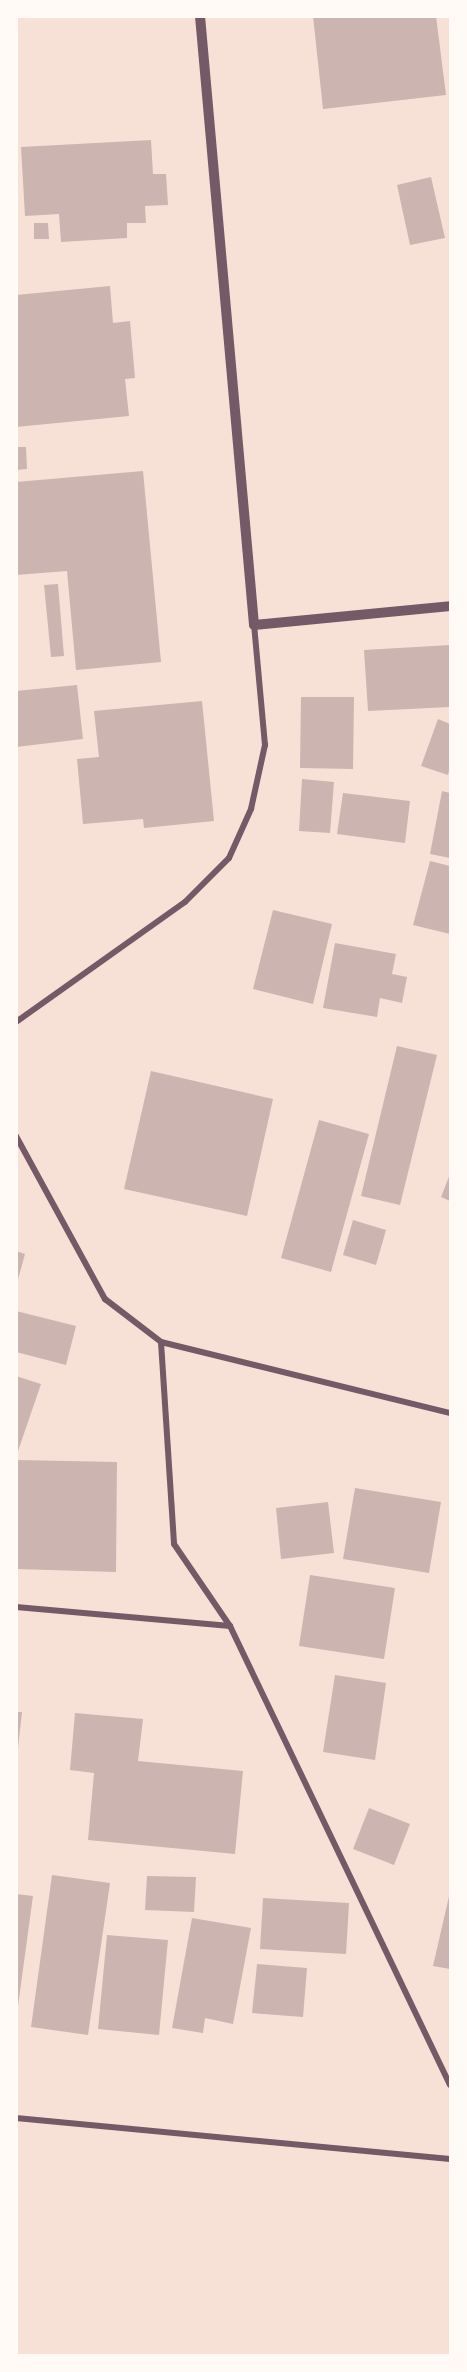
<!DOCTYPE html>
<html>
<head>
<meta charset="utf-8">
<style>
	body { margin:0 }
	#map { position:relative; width:467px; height:2372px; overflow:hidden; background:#f7e1d7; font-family:Overpass,sans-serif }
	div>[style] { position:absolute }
	.building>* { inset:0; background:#ccb4b1 }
	.minor>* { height:6px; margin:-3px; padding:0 3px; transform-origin:3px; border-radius:3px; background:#755966 }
	.tertiary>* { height:10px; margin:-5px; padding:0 5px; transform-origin:5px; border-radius:5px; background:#755966 }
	span { translate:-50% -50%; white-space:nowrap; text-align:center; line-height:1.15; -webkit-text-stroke:5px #fffaf5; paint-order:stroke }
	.frame { position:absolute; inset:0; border:18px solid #fffaf5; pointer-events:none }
</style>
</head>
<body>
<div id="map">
	<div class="building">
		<i style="clip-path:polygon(313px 16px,436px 16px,446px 95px,323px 109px)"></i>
		<i style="clip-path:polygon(151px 140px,153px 174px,166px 174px,168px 205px,145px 206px,146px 223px,127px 223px,127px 238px,61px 242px,59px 214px,25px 216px,21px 147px)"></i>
		<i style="clip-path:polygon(431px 177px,445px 238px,410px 245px,397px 185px)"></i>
		<i style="clip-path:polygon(34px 223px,48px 223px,49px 239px,34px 239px)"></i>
		<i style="clip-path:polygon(110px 286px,113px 323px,130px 321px,135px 378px,125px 379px,129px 416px,16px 427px,16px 295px)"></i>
		<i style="clip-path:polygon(16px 447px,26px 447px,27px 469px,16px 470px)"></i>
		<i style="clip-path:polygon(143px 471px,161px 662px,76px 670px,67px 571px,16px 575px,16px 482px)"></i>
		<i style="clip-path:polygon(58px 584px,64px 656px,51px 657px,44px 585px)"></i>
		<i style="clip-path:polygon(450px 645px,450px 707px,368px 711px,364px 650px)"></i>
		<i style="clip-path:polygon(77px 685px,83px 739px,16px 747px,16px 691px)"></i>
		<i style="clip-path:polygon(301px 697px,354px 697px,353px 769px,300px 768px)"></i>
		<i style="clip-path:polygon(202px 701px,214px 821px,144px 828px,143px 819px,83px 824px,77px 759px,99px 757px,94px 711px)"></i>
		<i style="clip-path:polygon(438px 719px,450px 724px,450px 767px,448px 775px,421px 766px)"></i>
		<i style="clip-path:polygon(302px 779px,334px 782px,330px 833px,299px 831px)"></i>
		<i style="clip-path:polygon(442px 791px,450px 793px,450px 858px,430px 854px)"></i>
		<i style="clip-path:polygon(343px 793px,410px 801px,405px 843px,337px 834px)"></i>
		<i style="clip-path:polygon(430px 861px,450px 866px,450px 934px,413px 925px)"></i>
		<i style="clip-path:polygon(273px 910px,332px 924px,313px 1004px,253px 989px)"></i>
		<i style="clip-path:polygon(335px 943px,396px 954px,392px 974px,407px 977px,402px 1003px,380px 998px,377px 1017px,323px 1008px)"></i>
		<i style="clip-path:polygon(397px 1046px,437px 1055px,400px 1205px,361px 1196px)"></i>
		<i style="clip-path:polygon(151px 1071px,273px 1099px,247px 1216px,124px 1189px)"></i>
		<i style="clip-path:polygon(319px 1120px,369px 1134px,331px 1272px,281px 1258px)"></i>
		<i style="clip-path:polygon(450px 1174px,450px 1201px,441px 1197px)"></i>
		<i style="clip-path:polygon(353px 1220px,386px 1230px,376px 1265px,343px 1255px)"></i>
		<i style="clip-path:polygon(16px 1251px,25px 1254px,17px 1283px,16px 1283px)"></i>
		<i style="clip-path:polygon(16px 1311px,76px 1326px,66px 1365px,16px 1352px)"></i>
		<i style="clip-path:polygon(16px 1376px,41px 1384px,17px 1454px,16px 1454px)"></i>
		<i style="clip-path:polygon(16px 1460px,117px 1462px,116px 1572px,16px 1569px)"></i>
		<i style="clip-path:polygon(355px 1488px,441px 1502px,429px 1573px,343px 1559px)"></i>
		<i style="clip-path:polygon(328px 1502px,334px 1553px,281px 1559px,276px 1508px)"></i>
		<i style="clip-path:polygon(310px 1575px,395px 1588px,384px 1659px,299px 1646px)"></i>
		<i style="clip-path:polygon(335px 1675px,386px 1683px,375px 1760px,323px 1752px)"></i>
		<i style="clip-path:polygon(16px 1712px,22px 1712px,18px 1748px,16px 1748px)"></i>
		<i style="clip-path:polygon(75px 1713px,143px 1719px,138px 1761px,243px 1771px,235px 1854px,88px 1840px,94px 1773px,70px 1770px)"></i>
		<i style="clip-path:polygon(369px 1808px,410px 1824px,394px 1865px,353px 1849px)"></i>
		<i style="clip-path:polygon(52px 1875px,110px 1883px,88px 2035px,31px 2027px)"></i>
		<i style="clip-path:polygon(147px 1876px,196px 1877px,194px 1912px,145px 1910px)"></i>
		<i style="clip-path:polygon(450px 1892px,450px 1969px,433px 1966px)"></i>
		<i style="clip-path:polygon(16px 1894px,33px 1896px,18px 2006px,16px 2006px)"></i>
		<i style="clip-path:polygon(263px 1898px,349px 1903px,346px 1954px,260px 1949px)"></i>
		<i style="clip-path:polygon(192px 1918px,251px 1928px,233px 2024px,205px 2018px,203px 2033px,172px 2028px)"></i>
		<i style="clip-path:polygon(107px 1935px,168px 1940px,159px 2035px,98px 2029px)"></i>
		<i style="clip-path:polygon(257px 1964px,307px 1968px,303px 2017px,252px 2013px)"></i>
	</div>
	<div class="minor">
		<i style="left:16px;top:1022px;width:207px;rotate:-35.4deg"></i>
		<i style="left:185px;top:902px;width:62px;rotate:-45deg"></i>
		<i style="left:229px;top:858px;width:54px;rotate:-65.8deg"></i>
		<i style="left:251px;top:809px;width:66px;rotate:-77.7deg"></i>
		<i style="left:265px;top:745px;width:121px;rotate:-95.2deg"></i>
		<i style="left:16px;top:1136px;width:186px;rotate:61.4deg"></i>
		<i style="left:105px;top:1299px;width:71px;rotate:37.5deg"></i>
		<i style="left:161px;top:1342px;width:202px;rotate:86.3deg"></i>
		<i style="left:174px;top:1544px;width:99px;rotate:55.7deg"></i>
		<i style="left:230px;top:1626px;width:509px;rotate:64.39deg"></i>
		<i style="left:161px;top:1342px;width:298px;rotate:13.8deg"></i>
		<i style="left:16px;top:1607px;width:215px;rotate:5.1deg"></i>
		<i style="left:16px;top:2118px;width:436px;rotate:5.4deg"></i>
	</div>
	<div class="tertiary">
		<i style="left:200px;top:16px;width:611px;rotate:84.93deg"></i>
		<i style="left:254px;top:625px;width:197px;rotate:-5.5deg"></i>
	</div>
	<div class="frame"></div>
</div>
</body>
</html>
